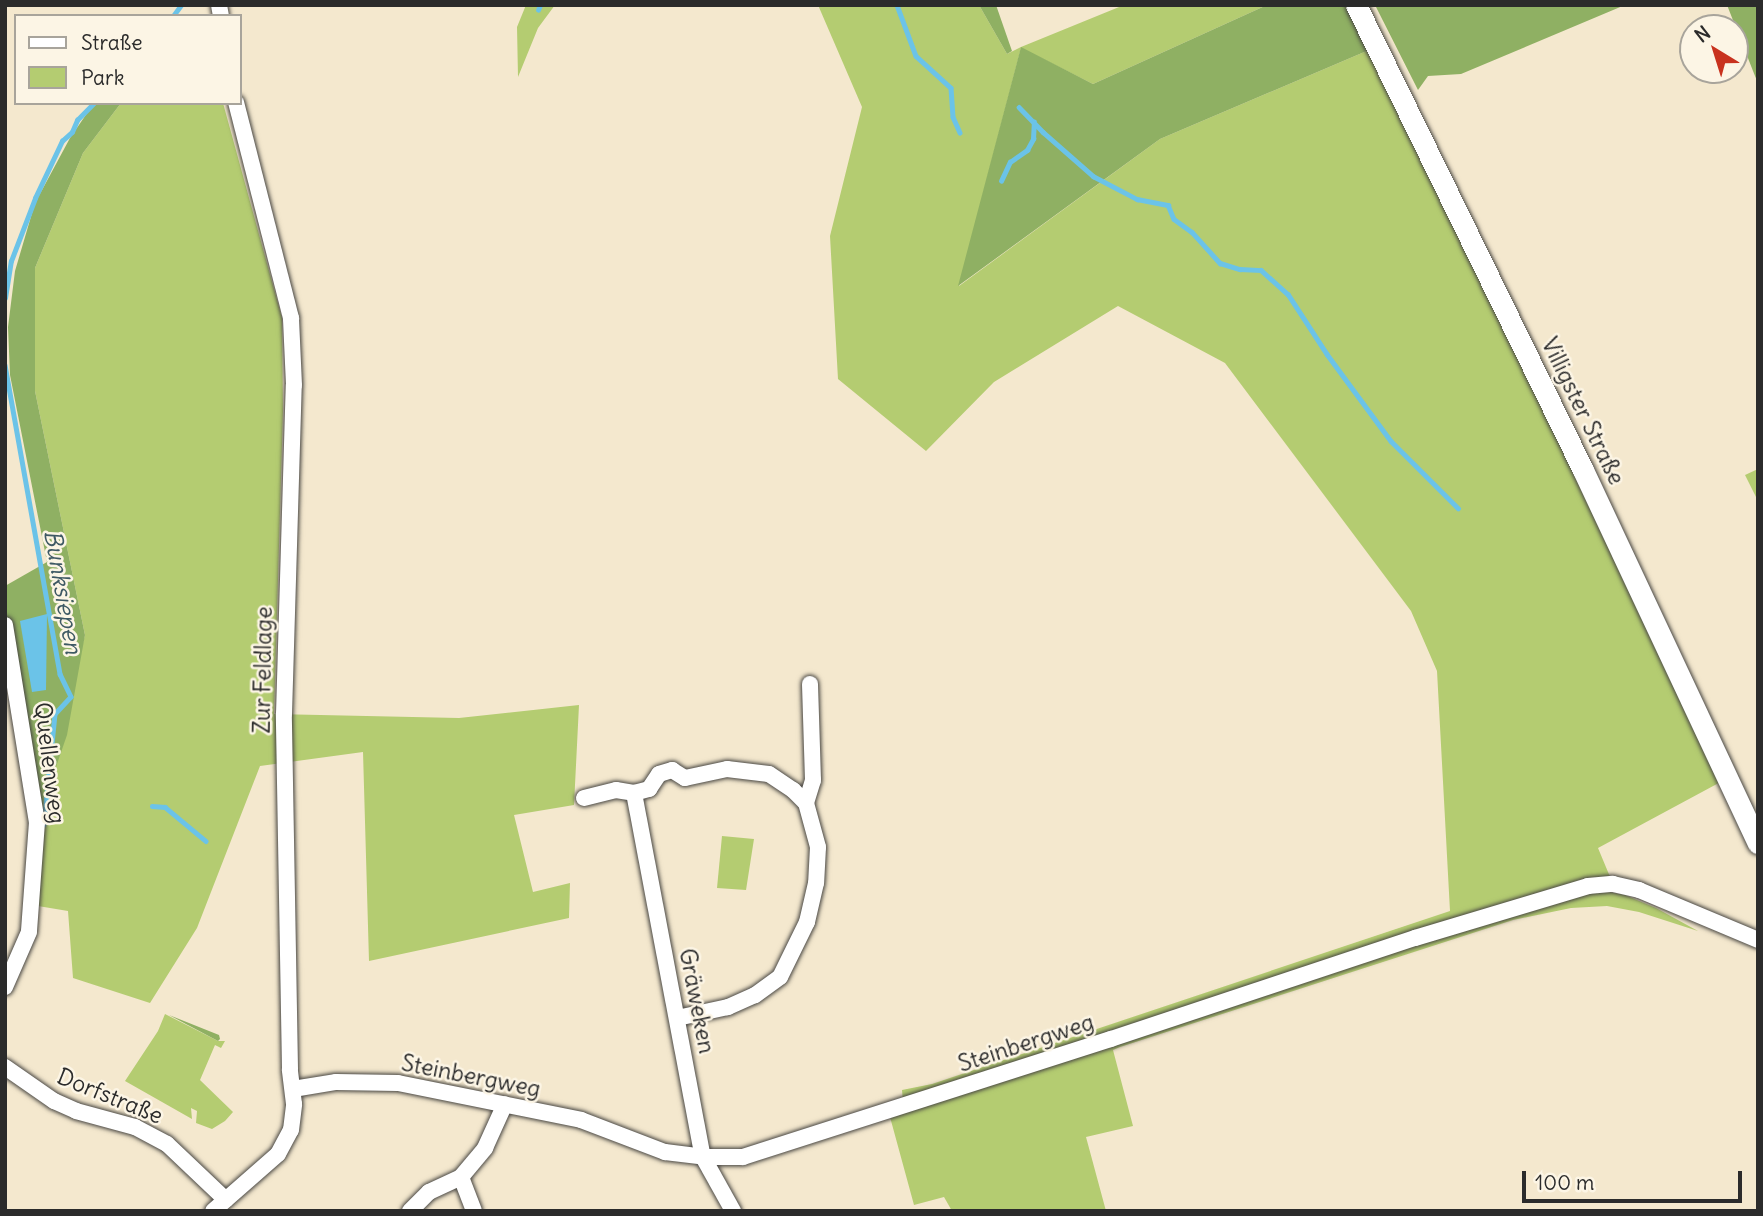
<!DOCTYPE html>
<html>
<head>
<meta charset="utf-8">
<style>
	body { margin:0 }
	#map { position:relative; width:1763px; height:1216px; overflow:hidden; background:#f4e8ce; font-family:Delius,sans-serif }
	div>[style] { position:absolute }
	.green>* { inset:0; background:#b4cc71 }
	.forest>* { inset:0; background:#8fb063 }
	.water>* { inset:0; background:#6bc3e8 }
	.stream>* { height:4.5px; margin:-2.25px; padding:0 2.25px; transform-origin:2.25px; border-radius:2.25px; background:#6bc3e8 }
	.roads { filter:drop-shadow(0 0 2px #494743) drop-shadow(0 0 2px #494743) }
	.minor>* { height:16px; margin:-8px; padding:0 8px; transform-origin:8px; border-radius:8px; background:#fff }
	.secondary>* { height:21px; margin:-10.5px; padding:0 10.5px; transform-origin:10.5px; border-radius:10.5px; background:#fff }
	span { translate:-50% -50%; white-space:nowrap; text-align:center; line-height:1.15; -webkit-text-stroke:5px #fcf5e5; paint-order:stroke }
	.street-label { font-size:23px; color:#2b2b2b }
	.water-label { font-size:24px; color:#3e5964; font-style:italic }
	.frame { position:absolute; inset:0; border:7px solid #2b2b2b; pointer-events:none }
	.legend { position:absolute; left:14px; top:14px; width:228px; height:91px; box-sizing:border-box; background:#fcf5e5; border:2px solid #a8a49b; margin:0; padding:9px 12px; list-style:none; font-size:21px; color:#2b2b2b }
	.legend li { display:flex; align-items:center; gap:14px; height:35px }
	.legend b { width:35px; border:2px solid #a8a49b }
	.north { position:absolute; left:1679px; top:14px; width:70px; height:70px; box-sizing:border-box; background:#fcf5e5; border:2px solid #a8a49b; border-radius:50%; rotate:322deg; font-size:19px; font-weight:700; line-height:28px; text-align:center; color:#2b2b2b }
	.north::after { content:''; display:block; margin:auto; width:24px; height:32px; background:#c8321e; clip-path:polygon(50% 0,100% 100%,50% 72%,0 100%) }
	.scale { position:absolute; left:1522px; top:1171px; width:220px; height:32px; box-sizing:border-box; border:4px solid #2b2b2b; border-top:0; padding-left:9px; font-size:21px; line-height:24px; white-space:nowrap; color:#2b2b2b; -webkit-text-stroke:5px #fcf5e5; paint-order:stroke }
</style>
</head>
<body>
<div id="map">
	<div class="green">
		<i style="clip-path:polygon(526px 5px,555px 5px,538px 28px,518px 77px,517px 27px)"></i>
		<i style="clip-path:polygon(818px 5px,979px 5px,1007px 54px,1021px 47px,1124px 5px,1267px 5px,1093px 84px,1021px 48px,959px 286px,1160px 139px,1369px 50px,1728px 778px,1598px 848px,1613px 884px,903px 1102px,902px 1090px,932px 1084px,1450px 911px,1437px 671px,1411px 611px,1225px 363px,1118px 306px,994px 382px,926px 451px,838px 379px,830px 236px,862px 107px)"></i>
		<i style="clip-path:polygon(121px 103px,223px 103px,282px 318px,283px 411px,274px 714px,459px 718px,579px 705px,574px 805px,514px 815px,533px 892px,570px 883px,569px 918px,369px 961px,363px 752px,260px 766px,197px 928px,150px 1003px,73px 978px,68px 911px,32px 905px,37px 822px,85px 635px,35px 391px,35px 268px,83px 153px)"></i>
		<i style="clip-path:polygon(1758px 469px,1758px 501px,1745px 475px)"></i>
		<i style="clip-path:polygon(722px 836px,754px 839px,746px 890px,717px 888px)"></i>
		<i style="clip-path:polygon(1609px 892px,1625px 895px,1656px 908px,1698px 931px,1639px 912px,1607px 906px,1571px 908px,1513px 920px,1120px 1047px,1113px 1050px,1133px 1126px,1086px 1137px,1106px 1211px,952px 1211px,944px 1197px,914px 1205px,890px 1117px,1268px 991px,1587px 893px)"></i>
		<i style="clip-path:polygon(165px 1014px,218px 1041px,225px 1041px,221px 1048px,215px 1045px,200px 1080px,233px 1112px,225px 1121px,212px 1129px,196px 1123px,197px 1111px,191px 1108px,192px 1119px,125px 1081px,158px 1031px)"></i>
	</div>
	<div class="forest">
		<i style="clip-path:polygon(979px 5px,996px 5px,1012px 51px,1007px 54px)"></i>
		<i style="clip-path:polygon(1267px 5px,1346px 5px,1369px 50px,1160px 139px,958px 286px,1021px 47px,1093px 84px)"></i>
		<i style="clip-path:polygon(1375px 5px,1625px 5px,1461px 74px,1428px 76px,1418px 90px)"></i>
		<i style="clip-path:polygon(1727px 5px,1758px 5px,1758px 83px,1755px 76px)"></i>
		<i style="clip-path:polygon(94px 103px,121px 103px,83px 153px,35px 268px,35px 391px,85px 635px,67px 735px,37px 822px,5px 625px,5px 586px,47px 562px,10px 375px,8px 327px,15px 271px,35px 203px,70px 138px)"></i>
		<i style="clip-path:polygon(169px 1015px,219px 1035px,220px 1039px,218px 1041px)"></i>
	</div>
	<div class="water">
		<i style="clip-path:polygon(47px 614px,46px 690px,32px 692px,20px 621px)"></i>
	</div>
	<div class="stream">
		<i style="left:897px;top:5px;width:54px;rotate:69.6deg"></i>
		<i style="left:916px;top:56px;width:47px;rotate:42.4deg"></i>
		<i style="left:951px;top:88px;width:29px;rotate:86deg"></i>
		<i style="left:953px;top:117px;width:17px;rotate:66deg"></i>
		<i style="left:538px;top:10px;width:5px;rotate:-68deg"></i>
		<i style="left:173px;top:16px;width:14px;rotate:-54deg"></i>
		<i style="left:1019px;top:107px;width:35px;rotate:46deg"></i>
		<i style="left:1043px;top:132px;width:67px;rotate:41.3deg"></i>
		<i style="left:1093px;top:176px;width:50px;rotate:27.6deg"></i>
		<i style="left:1137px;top:199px;width:32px;rotate:11deg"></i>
		<i style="left:1168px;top:205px;width:15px;rotate:67deg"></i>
		<i style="left:1174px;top:219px;width:22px;rotate:36deg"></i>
		<i style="left:1192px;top:232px;width:42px;rotate:47.9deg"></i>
		<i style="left:1220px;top:263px;width:21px;rotate:17deg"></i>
		<i style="left:1240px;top:269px;width:21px;rotate:3deg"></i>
		<i style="left:1261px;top:270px;width:36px;rotate:42deg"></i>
		<i style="left:1288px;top:294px;width:72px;rotate:57deg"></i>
		<i style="left:1327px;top:354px;width:108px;rotate:53.7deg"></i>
		<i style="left:1391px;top:441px;width:95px;rotate:45deg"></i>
		<i style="left:1001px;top:181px;width:21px;rotate:-65deg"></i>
		<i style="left:1010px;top:162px;width:21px;rotate:-35deg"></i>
		<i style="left:1027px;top:150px;width:13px;rotate:-61deg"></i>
		<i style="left:1033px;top:139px;width:17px;rotate:-87deg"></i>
		<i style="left:5px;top:298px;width:37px;rotate:-81deg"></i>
		<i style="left:11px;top:261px;width:67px;rotate:-69.1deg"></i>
		<i style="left:35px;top:198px;width:63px;rotate:-64.7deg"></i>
		<i style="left:62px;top:141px;width:13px;rotate:-42deg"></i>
		<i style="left:72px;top:132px;width:13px;rotate:-67deg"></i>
		<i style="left:77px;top:120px;width:24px;rotate:-45deg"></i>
		<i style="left:5px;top:365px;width:314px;rotate:79.9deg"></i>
		<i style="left:60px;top:674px;width:25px;rotate:64deg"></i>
		<i style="left:71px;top:697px;width:23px;rotate:133deg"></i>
		<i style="left:55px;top:714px;width:111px;rotate:95.7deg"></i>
		<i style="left:152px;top:806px;width:13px;rotate:4deg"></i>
		<i style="left:165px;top:807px;width:53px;rotate:39.7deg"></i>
	</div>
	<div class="roads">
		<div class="minor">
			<i style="left:219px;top:5px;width:11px;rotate:80deg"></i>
			<i style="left:5px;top:625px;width:200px;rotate:80.8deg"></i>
			<i style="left:37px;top:822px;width:110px;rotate:94.2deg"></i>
			<i style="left:29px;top:932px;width:60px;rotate:113.6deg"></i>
			<i style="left:634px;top:793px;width:370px;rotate:79.3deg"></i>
			<i style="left:703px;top:1157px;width:62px;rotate:60.9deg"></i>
			<i style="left:584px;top:798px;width:33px;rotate:-14deg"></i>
			<i style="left:616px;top:790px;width:18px;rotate:9deg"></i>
			<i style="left:634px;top:793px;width:16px;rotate:-15deg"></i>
			<i style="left:649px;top:789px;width:18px;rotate:-56deg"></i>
			<i style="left:659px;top:774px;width:14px;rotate:-17deg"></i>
			<i style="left:672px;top:770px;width:15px;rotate:32deg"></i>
			<i style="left:685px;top:778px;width:43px;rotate:-12.1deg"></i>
			<i style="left:727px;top:769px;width:42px;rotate:6.8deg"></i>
			<i style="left:769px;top:774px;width:29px;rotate:34deg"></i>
			<i style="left:793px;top:790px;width:18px;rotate:45deg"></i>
			<i style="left:806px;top:803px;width:46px;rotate:74.7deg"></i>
			<i style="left:818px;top:847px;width:36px;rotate:93deg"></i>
			<i style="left:816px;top:883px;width:40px;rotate:103deg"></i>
			<i style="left:807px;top:922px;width:61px;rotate:116.1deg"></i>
			<i style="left:780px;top:977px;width:31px;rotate:144deg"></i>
			<i style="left:755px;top:995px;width:30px;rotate:156deg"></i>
			<i style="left:728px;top:1007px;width:52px;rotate:167.8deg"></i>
			<i style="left:806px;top:803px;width:24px;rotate:-73deg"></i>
			<i style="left:813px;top:780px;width:96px;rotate:-91.8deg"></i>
			<i style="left:5px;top:1067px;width:60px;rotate:34.8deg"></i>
			<i style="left:54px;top:1101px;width:24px;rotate:24deg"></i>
			<i style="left:76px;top:1111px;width:61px;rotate:15.2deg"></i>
			<i style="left:135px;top:1127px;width:36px;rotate:28deg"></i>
			<i style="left:167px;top:1144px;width:81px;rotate:43.5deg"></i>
			<i style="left:293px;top:1089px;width:44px;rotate:-9.2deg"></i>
			<i style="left:336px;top:1082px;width:62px;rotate:0.9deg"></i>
			<i style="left:398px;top:1083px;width:187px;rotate:11.4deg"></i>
			<i style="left:581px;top:1120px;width:90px;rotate:20.9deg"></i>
			<i style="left:665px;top:1152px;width:38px;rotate:7deg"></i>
			<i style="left:703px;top:1157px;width:40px"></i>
			<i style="left:743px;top:1157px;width:386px;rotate:-17.8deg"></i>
			<i style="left:1111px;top:1039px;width:320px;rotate:-18.4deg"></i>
			<i style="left:1415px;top:938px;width:181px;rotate:-16.7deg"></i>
			<i style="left:1588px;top:886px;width:25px;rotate:-5deg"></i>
			<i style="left:1613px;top:884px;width:27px;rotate:13deg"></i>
			<i style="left:1639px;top:890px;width:129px;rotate:22.8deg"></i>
			<i style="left:461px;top:1177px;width:36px;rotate:69deg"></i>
			<i style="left:213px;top:1211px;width:86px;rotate:-41.2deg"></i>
			<i style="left:278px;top:1154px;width:27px;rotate:-62deg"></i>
			<i style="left:291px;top:1130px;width:26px;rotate:-83deg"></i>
			<i style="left:294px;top:1104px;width:35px;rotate:-97deg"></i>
			<i style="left:290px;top:1069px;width:355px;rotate:-91deg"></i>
			<i style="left:284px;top:714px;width:329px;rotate:-88.3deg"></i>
			<i style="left:294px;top:385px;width:67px;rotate:-92.6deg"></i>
			<i style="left:291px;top:318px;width:222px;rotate:-104.3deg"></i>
			<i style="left:410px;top:1211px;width:27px;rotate:-45deg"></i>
			<i style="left:429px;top:1192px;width:35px;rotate:-25deg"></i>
			<i style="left:461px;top:1177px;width:38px;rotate:-50deg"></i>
			<i style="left:485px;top:1148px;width:48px;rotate:-65.6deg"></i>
		</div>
		<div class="secondary">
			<i style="left:1356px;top:5px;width:517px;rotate:63.98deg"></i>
			<i style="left:1583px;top:470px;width:412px;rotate:64.9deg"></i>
		</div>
	</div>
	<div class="street-label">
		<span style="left:1583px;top:411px;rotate:64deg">Villigster Straße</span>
		<span style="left:263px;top:670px;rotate:-89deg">Zur Feldlage</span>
		<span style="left:50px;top:763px;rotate:83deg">Quellenweg</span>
		<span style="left:697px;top:1001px;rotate:79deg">Gräweken</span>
		<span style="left:1026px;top:1043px;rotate:-18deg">Steinbergweg</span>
		<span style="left:471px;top:1076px;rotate:11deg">Steinbergweg</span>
		<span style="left:110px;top:1096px;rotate:22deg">Dorfstraße</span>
	</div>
	<div class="water-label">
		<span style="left:63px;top:592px;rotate:80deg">Bunksiepen</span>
	</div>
	<div class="frame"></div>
	<ul class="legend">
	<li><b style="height:9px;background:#fff"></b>Straße</li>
	<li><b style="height:19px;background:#b4cc71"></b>Park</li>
	</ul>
	<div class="north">N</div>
	<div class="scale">100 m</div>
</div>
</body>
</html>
